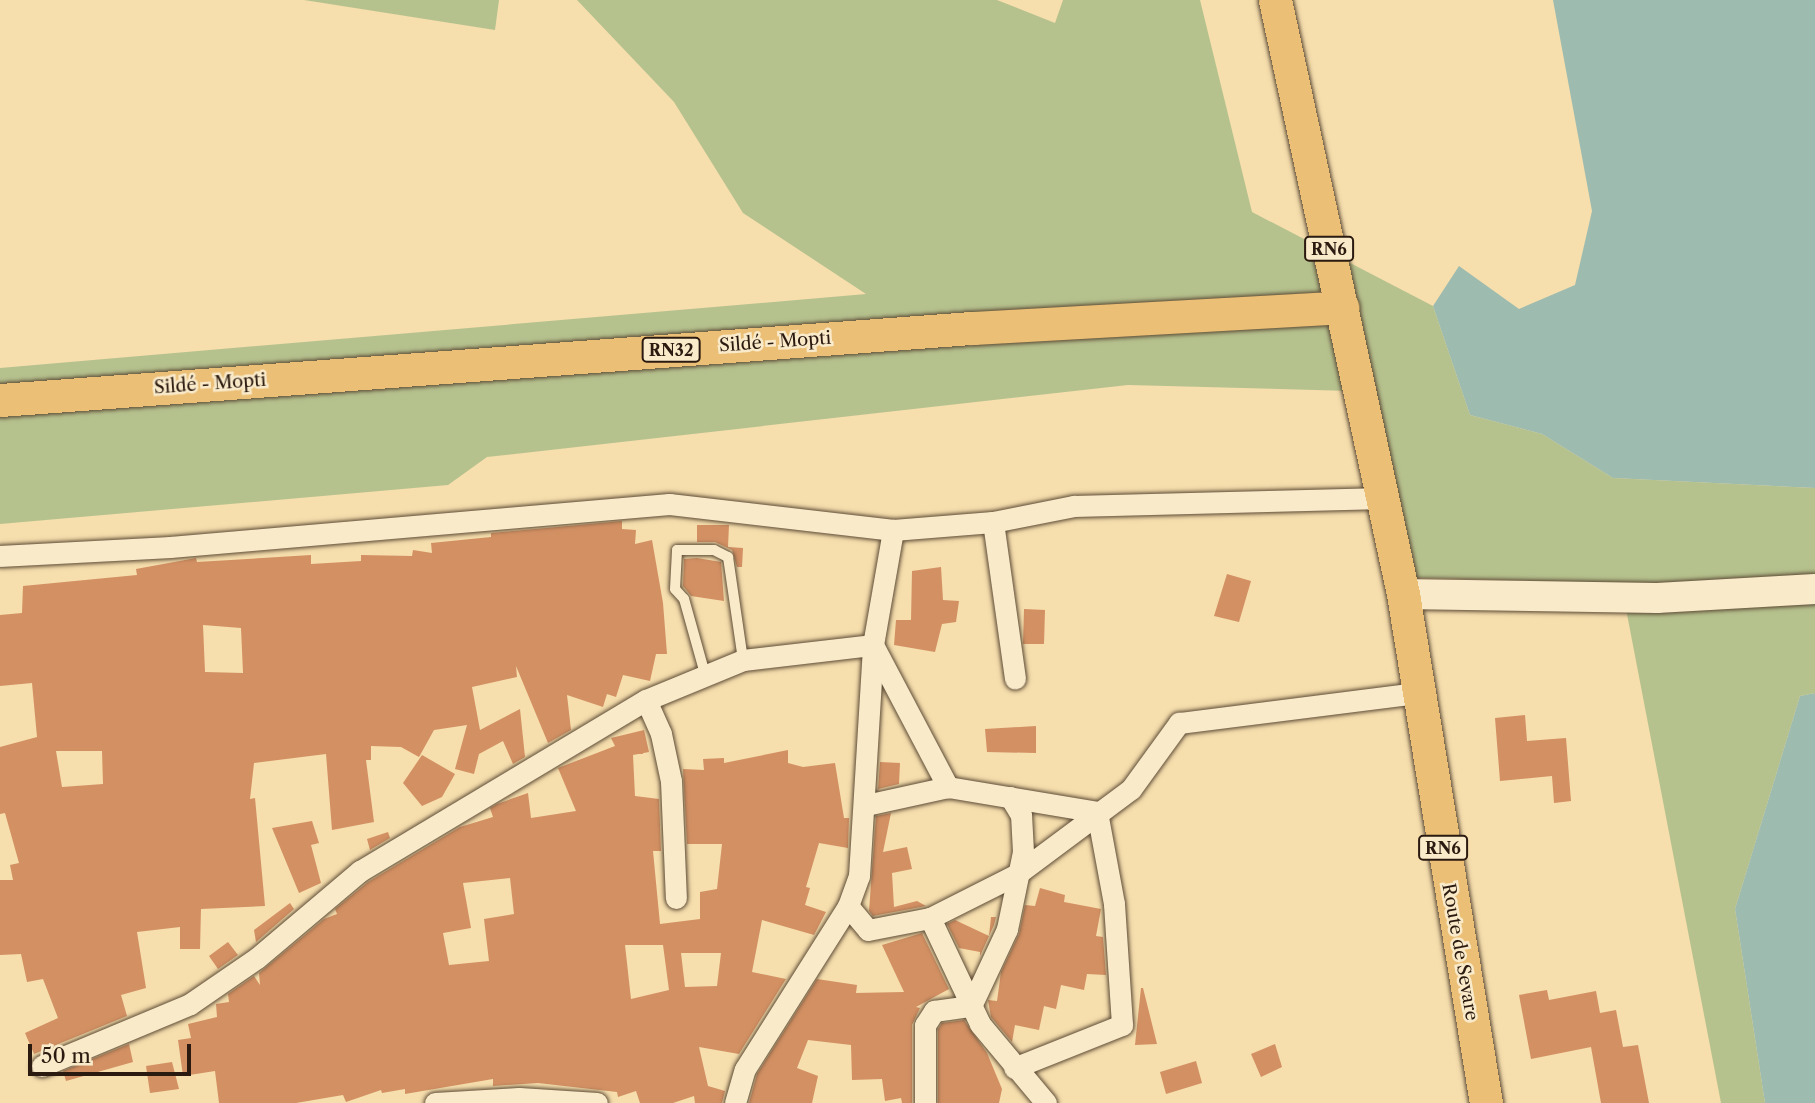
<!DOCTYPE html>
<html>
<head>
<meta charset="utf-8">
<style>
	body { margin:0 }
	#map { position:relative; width:1815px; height:1103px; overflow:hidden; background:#f6dead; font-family:"Libre Caslon Text",serif }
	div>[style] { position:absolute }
	.green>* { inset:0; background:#b6c28e }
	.water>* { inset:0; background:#9dbcaf }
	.building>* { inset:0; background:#d39063 }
	.roads { filter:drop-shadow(0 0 2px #5d4b36) drop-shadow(0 0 2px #5d4b36) }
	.service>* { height:10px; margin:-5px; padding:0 5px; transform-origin:5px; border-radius:5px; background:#f9eaca }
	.minor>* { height:21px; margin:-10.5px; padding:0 10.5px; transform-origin:10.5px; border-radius:10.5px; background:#f9eaca }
	.secondary>* { height:30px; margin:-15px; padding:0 15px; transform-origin:15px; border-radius:15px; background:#f9eaca }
	.primary>* { height:33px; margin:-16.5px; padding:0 16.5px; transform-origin:16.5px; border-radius:16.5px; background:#ebbf76 }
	span { translate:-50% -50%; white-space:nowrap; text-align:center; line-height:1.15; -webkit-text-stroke:5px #f9eaca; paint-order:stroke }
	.shield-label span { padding:2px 5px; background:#f9eaca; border:2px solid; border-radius:5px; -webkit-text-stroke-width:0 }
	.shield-label { font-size:16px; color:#2a1a0f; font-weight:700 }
	.street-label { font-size:18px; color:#2a1a0f }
	.scale { position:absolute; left:28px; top:1044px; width:163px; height:32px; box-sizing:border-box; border:4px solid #2a1a0f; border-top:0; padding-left:9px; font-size:21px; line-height:24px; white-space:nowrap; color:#2a1a0f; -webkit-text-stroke:5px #f9eaca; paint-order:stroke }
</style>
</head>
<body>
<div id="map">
	<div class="green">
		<i style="clip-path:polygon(304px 0,499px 0,495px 30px)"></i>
		<i style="clip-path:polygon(577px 0,997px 0,1055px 23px,1063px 0,1200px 0,1252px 212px,1433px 306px,1470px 415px,1542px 434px,1613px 478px,1815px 488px,1815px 693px,1800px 696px,1735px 909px,1765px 1103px,1721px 1103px,1621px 583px,1390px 577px,1351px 391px,1128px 385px,487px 457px,448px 485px,0 524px,0 368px,866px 294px,743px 213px,674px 102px)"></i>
	</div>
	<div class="water">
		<i style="clip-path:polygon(1553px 0,1815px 0,1815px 488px,1613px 478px,1542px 434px,1470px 415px,1433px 306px,1459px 266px,1519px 309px,1575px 285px,1592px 211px)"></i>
		<i style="clip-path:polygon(1815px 693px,1815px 1103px,1765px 1103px,1735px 909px,1800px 696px)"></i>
	</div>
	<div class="building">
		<i style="clip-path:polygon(evenodd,622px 521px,622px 529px,636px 530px,635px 544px,652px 540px,663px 603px,667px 654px,656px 654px,650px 681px,623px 675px,616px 697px,607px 694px,603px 707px,567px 695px,571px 730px,548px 743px,516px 666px,517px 677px,472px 687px,480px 730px,520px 709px,525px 757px,513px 764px,503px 741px,479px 754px,474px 774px,455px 769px,467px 725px,434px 730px,419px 757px,401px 747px,371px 746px,371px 760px,366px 760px,374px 822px,332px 830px,326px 754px,254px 763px,250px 799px,255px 798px,265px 906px,201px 909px,200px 949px,180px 949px,180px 927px,137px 932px,146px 988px,121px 995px,127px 1016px,34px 1054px,25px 1033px,58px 1018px,43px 979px,27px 982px,21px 954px,0 955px,0 880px,13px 880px,10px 865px,19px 863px,5px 813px,0 814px,0 747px,37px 737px,32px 683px,0 686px,0 615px,22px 613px,23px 586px,137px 575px,136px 569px,196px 558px,197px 562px,311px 555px,311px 564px,361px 561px,361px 555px,412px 556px,413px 550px,432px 553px,431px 543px,491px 537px,491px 533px,622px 521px,203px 625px,241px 628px,243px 673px,205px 672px,203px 625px,622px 521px,56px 751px,102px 751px,103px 784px,62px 787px,56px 751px)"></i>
		<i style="clip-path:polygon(697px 525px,729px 525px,728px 547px,743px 548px,742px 567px,737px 567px,732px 550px,715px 542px,697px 542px)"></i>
		<i style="clip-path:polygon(697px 558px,721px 562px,724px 601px,691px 596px,683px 586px,684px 559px)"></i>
		<i style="clip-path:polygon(941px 567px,943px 600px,959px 601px,956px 622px,942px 624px,935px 652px,894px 645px,896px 620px,911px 620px,912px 571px)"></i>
		<i style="clip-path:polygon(1227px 574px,1251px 581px,1239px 622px,1214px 616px)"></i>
		<i style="clip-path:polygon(1024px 609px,1045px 610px,1044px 644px,1023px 644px)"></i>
		<i style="clip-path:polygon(1525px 715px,1527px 741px,1566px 738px,1571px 801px,1554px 803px,1552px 776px,1500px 781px,1495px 718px)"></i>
		<i style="clip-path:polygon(1036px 726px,1036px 753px,987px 752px,985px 729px)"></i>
		<i style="clip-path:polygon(evenodd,644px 730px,649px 752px,633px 755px,635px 796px,659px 799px,661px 851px,653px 851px,660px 924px,700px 919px,700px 892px,717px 889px,722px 844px,687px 844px,683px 769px,704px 770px,703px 759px,724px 758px,724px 763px,788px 750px,788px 763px,803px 767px,835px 763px,844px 818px,849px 818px,848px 848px,819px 843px,806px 887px,810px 888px,805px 905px,826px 912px,814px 935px,762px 920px,752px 972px,786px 979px,739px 1054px,699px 1047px,708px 1086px,725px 1091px,722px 1103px,695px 1103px,694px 1096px,673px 1103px,640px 1103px,636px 1091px,618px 1097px,617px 1092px,538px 1083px,493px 1086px,493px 1079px,405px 1094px,405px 1089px,382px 1093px,381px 1090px,346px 1102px,343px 1095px,296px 1103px,219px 1103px,215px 1071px,183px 1076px,178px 1040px,191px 1038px,188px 1024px,217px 1017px,216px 1004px,229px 1002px,228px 994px,254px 976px,260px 985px,259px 973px,324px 919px,337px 914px,335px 909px,368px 882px,460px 827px,493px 817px,490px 808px,497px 804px,528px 793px,531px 818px,576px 811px,558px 768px,615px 746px,611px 738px,644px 730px,510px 878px,514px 914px,484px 919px,489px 961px,449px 965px,443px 933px,471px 928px,463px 883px,510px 878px,644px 730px,625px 945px,663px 945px,669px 990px,631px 999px,625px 945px,644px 730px,681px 953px,721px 953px,717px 986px,685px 987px,681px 953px)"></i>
		<i style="clip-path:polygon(422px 755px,455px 774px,442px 797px,422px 806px,403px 783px)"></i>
		<i style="clip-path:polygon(880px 762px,900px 763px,899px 784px,878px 789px)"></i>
		<i style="clip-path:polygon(891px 813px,883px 852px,907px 847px,912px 869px,892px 873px,894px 907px,917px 901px,926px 906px,873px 916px,869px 911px,876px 816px)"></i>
		<i style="clip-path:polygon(312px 821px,319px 843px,311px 845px,321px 883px,299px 893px,272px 828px)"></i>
		<i style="clip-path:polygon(388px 832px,390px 838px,370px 850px,367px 839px)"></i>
		<i style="clip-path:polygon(1040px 888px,1065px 895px,1064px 902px,1101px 909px,1096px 936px,1103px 937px,1106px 975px,1087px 974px,1084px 990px,1061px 985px,1056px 1009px,1044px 1006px,1039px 1030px,1015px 1025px,1012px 1042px,991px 1017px,988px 1000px,997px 1001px,1001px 972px,1019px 934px,1025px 905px,1035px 906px)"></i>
		<i style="clip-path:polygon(290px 903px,294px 909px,256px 942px,254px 930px)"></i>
		<i style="clip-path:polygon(991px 917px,996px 917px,994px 925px,980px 956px,980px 952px,959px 948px,947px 924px,955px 920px,989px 936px)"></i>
		<i style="clip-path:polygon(922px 933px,949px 989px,916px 1007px,920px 1008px,912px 1025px,912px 1103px,902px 1103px,901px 1098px,885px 1101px,882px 1079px,852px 1080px,851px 1045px,808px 1040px,797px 1068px,818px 1076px,812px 1103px,749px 1103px,757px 1074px,817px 979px,857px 985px,856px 993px,904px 992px,882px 945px)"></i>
		<i style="clip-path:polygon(228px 942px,238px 955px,218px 969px,209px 956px)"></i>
		<i style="clip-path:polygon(1141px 988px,1143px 988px,1157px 1044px,1135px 1045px)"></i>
		<i style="clip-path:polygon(1547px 990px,1549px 1000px,1596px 991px,1600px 1013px,1616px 1010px,1623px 1047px,1638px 1045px,1649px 1103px,1601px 1103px,1591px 1047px,1531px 1059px,1519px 995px)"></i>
		<i style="clip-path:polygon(964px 1020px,987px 1053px,1002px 1089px,999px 1103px,938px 1103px,938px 1029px,942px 1023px)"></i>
		<i style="clip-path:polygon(129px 1044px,133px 1062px,66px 1081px,63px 1071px)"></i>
		<i style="clip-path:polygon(1275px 1044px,1282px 1067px,1261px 1077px,1251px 1054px)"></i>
		<i style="clip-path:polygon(1196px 1061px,1202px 1083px,1166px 1094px,1160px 1072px)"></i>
		<i style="clip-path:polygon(172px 1062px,179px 1089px,150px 1093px,146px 1066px)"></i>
	</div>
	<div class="roads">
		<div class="service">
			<i style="left:705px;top:674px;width:78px;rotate:-105.6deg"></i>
			<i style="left:684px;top:599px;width:13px;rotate:-132deg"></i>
			<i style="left:675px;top:589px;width:39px;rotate:-87deg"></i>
			<i style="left:677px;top:550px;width:37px"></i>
			<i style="left:714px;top:550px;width:16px;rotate:27deg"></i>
			<i style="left:728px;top:557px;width:104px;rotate:81.7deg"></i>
		</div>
		<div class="minor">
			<i style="left:993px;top:522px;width:158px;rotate:82deg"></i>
			<i style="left:0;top:556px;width:170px;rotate:-3deg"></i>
			<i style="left:170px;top:547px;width:501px;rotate:-4.93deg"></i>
			<i style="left:669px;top:504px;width:226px;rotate:6.6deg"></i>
			<i style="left:893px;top:530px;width:100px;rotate:-4.6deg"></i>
			<i style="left:993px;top:522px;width:83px;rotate:-11.2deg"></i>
			<i style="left:1074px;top:506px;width:309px;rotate:-1.5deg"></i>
			<i style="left:646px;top:700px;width:37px;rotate:66deg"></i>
			<i style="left:661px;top:734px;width:48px;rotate:78deg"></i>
			<i style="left:671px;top:781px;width:117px;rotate:87.6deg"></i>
			<i style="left:866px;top:805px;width:84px;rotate:-12.4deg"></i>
			<i style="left:948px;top:787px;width:151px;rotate:9.5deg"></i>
			<i style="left:1097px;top:812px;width:94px;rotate:79.5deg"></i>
			<i style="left:1114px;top:904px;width:121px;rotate:86.2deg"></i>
			<i style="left:1122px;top:1025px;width:116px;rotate:158.3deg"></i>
			<i style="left:848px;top:906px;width:31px;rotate:50deg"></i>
			<i style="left:868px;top:930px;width:63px;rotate:-11deg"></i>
			<i style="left:930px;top:918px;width:97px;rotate:-26.8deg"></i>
			<i style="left:1017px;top:874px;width:142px;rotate:-36.7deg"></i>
			<i style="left:1131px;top:789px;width:82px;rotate:-54deg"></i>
			<i style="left:1179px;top:723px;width:239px;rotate:-7.2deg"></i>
			<i style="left:930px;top:918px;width:117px;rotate:64.7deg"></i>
			<i style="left:980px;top:1024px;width:103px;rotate:50.1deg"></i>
			<i style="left:42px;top:1066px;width:160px;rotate:-22.7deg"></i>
			<i style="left:190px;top:1004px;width:81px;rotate:-34.5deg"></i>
			<i style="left:257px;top:958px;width:135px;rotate:-40.2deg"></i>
			<i style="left:360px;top:871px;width:333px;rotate:-30.9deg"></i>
			<i style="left:646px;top:700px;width:105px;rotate:-22.4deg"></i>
			<i style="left:743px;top:660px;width:131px;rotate:-6.6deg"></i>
			<i style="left:873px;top:645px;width:161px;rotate:62.2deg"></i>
			<i style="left:435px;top:1103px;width:84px;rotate:-3.4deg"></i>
			<i style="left:519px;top:1098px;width:78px;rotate:3.7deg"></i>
			<i style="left:735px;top:1103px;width:35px;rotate:-74deg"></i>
			<i style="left:745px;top:1069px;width:193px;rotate:-57.7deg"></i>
			<i style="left:848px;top:906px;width:32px;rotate:-70deg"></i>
			<i style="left:859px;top:876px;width:231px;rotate:-86.5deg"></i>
			<i style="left:873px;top:645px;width:117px;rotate:-80.1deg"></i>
			<i style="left:925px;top:1103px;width:78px;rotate:-90deg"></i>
			<i style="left:925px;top:1025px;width:17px;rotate:-57deg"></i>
			<i style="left:934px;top:1011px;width:37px;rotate:-8deg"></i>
			<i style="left:971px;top:1006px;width:85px;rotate:-64.9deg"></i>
			<i style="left:1007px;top:929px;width:79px;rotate:-78.3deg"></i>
			<i style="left:1023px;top:852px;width:37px;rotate:-93deg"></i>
			<i style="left:1021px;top:815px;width:21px;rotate:-121deg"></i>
		</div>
		<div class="secondary">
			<i style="left:1403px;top:594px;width:254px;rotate:0.9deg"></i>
			<i style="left:1657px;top:598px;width:158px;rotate:-3.3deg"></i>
		</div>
		<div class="primary">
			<i style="left:1275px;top:0;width:608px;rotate:77.84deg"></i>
			<i style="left:1403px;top:594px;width:516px;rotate:80.74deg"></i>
			<i style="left:0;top:400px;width:975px;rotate:-4.24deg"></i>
			<i style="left:972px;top:328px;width:371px;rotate:-3.2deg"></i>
		</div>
	</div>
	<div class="shield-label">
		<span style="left:1329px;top:249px">RN6</span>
		<span style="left:671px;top:350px">RN32</span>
		<span style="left:1443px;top:848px">RN6</span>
	</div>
	<div class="street-label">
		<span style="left:775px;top:342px;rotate:-4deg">Sildé - Mopti</span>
		<span style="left:210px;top:384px;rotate:-4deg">Sildé - Mopti</span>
		<span style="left:1460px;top:952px;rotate:80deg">Route de Sevare</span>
	</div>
	<div class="scale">50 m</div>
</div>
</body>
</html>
